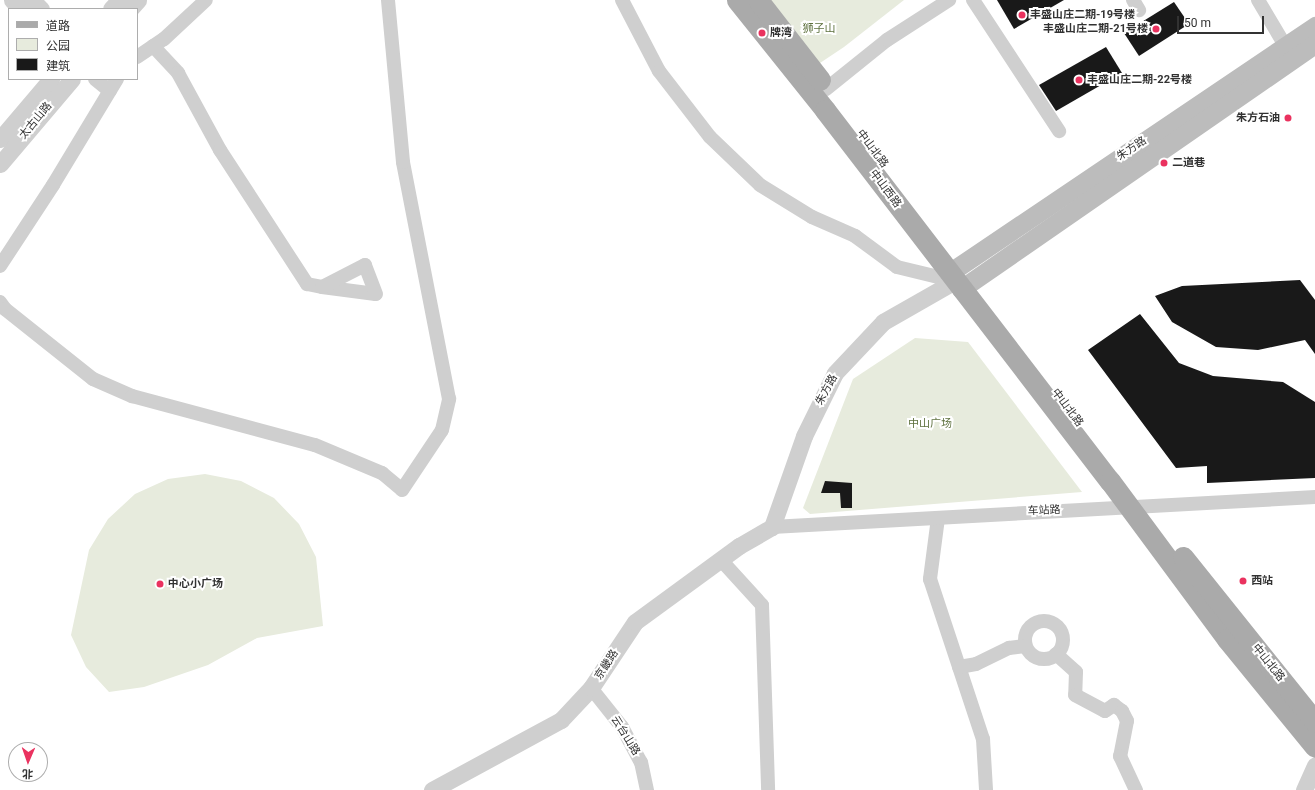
<!DOCTYPE html>
<html>
<head>
<meta charset="utf-8">
<style>
	body { margin:0 }
	#map { position:relative; width:1315px; height:790px; overflow:hidden; background:#fff; font-family:Roboto,"Noto Sans SC",sans-serif }
	div>[style] { position:absolute }
	.green>* { inset:0; background:#e7ebdd }
	.building>* { inset:0; background:#191919 }
	.minor>* { height:14px; margin:-7px; padding:0 7px; transform-origin:7px; border-radius:7px; background:#cfcfcf }
	.minor>.ring { margin:-7px; padding:0; box-sizing:content-box; background:none; border:14px solid #cfcfcf; border-radius:50% }
	.tertiary>* { height:17px; margin:-8.5px; padding:0 8.5px; transform-origin:8.5px; border-radius:8.5px; background:#cfcfcf }
	.secondary>* { height:19px; margin:-9.5px; padding:0 9.5px; transform-origin:9.5px; border-radius:9.5px; background:#bcbcbc }
	.primary>* { height:21px; margin:-10.5px; padding:0 10.5px; transform-origin:10.5px; border-radius:10.5px; background:#aaa }
	.dots>* { width:11px; height:11px; translate:-50% -50%; box-sizing:border-box; border:2px solid #fff; border-radius:50% }
	span { translate:-50% -50%; white-space:nowrap; text-align:center; line-height:1.15; -webkit-text-stroke:4px #fff; paint-order:stroke }
	.poi-label { font-size:11px; color:#323232; font-weight:700 }
	.left { translate:0 -50%; text-align:left }
	.right { translate:-100% -50%; text-align:right }
	.park-label { font-size:11px; color:#5d703d }
	.street-label { font-size:11px; color:#323232 }
	.legend { position:absolute; left:8px; top:8px; width:130px; height:72px; box-sizing:border-box; background:#fff; border:1px solid #adadad; margin:0; padding:5px 7px; list-style:none; font-size:12px; color:#323232 }
	.legend li { display:flex; align-items:center; gap:8px; height:20px }
	.legend b { width:20px; border:1px solid #adadad }
	.north { position:absolute; left:8px; top:742px; width:40px; height:40px; box-sizing:border-box; background:#fff; border:1px solid #adadad; border-radius:50%; rotate:182deg; font-size:11px; font-weight:700; line-height:16px; text-align:center; color:#323232 }
	.north::after { content:''; display:block; margin:auto; width:14px; height:18px; background:#ea325f; clip-path:polygon(50% 0,100% 100%,50% 72%,0 100%) }
	.scale { position:absolute; left:1177px; top:16px; width:87px; height:18px; box-sizing:border-box; border:2px solid #323232; border-top:0; padding-left:5px; font-size:12px; line-height:14px; white-space:nowrap; color:#323232; -webkit-text-stroke:3px #fff; paint-order:stroke }
</style>
</head>
<body>
<div id="map">
	<div class="green">
		<i style="clip-path:polygon(762px 0,904px 0,844px 47px,811px 69px)"></i>
		<i style="clip-path:polygon(915px 338px,968px 342px,1082px 492px,810px 514px,803px 508px,853px 379px)"></i>
		<i style="clip-path:polygon(205px 474px,241px 481px,274px 498px,299px 524px,316px 557px,323px 626px,257px 638px,208px 665px,144px 687px,109px 692px,86px 667px,71px 635px,89px 550px,108px 519px,135px 494px,168px 479px)"></i>
	</div>
	<div class="building">
		<i style="clip-path:polygon(997px 0,1064px 0,1014px 29px)"></i>
		<i style="clip-path:polygon(1174px 2px,1189px 24px,1139px 56px,1124px 33px)"></i>
		<i style="clip-path:polygon(1106px 47px,1122px 73px,1056px 111px,1039px 85px)"></i>
		<i style="clip-path:polygon(1300px 280px,1315px 300px,1315px 354px,1305px 340px,1258px 350px,1216px 347px,1172px 322px,1155px 296px,1182px 286px)"></i>
		<i style="clip-path:polygon(1140px 314px,1179px 363px,1213px 376px,1283px 382px,1315px 402px,1315px 478px,1207px 483px,1207px 466px,1176px 468px,1088px 350px)"></i>
		<i style="clip-path:polygon(825px 481px,852px 483px,852px 508px,841px 508px,840px 493px,821px 493px)"></i>
	</div>
	<div class="minor">
		<i style="left:622px;top:0;width:80px;rotate:62.5deg"></i>
		<i style="left:659px;top:71px;width:83px;rotate:52.3deg"></i>
		<i style="left:710px;top:137px;width:69px;rotate:43.8deg"></i>
		<i style="left:760px;top:185px;width:61px;rotate:31.6deg"></i>
		<i style="left:812px;top:217px;width:47px;rotate:23.8deg"></i>
		<i style="left:855px;top:236px;width:52px;rotate:36.4deg"></i>
		<i style="left:897px;top:267px;width:60px;rotate:13.6deg"></i>
		<i style="left:973px;top:0;width:157px;rotate:56.7deg"></i>
		<i style="left:1133px;top:0;width:12px;rotate:59deg"></i>
		<i style="left:1258px;top:0;width:63px;rotate:59.3deg"></i>
		<i style="left:153px;top:46px;width:37px;rotate:47deg"></i>
		<i style="left:178px;top:73px;width:88px;rotate:61.4deg"></i>
		<i style="left:220px;top:150px;width:160px;rotate:57deg"></i>
		<i style="left:307px;top:284px;width:15px;rotate:11deg"></i>
		<i style="left:322px;top:287px;width:54px;rotate:7.4deg"></i>
		<i style="left:376px;top:294px;width:31px;rotate:-111deg"></i>
		<i style="left:365px;top:265px;width:48px;rotate:152.9deg"></i>
		<i style="left:137px;top:57px;width:32px;rotate:-34deg"></i>
		<i style="left:164px;top:39px;width:57px;rotate:-42.9deg"></i>
		<i style="left:95px;top:79px;width:19px;rotate:39deg"></i>
		<i style="left:826px;top:89px;width:78px;rotate:-38.8deg"></i>
		<i style="left:887px;top:40px;width:74px;rotate:-32.8deg"></i>
		<i style="left:0;top:266px;width:97px;rotate:-56.8deg"></i>
		<i style="left:53px;top:185px;width:124px;rotate:-58.9deg"></i>
		<i style="left:0;top:302px;width:9px;rotate:54deg"></i>
		<i style="left:5px;top:309px;width:112px;rotate:38.5deg"></i>
		<i style="left:93px;top:379px;width:43px;rotate:23.6deg"></i>
		<i style="left:132px;top:396px;width:189px;rotate:15deg"></i>
		<i style="left:315px;top:445px;width:73px;rotate:22.7deg"></i>
		<i style="left:382px;top:473px;width:26px;rotate:40deg"></i>
		<i style="left:402px;top:490px;width:72px;rotate:-56.3deg"></i>
		<i style="left:442px;top:430px;width:32px;rotate:-77deg"></i>
		<i style="left:449px;top:399px;width:241px;rotate:-101deg"></i>
		<i style="left:403px;top:162px;width:163px;rotate:-95.3deg"></i>
		<i style="left:938px;top:518px;width:62px;rotate:97.5deg"></i>
		<i style="left:930px;top:579px;width:169px;rotate:71.7deg"></i>
		<i style="left:983px;top:739px;width:51px;rotate:86.6deg"></i>
		<i style="left:772px;top:527px;width:544px;rotate:-3.16deg"></i>
		<i style="left:721px;top:560px;width:61px;rotate:47.7deg"></i>
		<i style="left:762px;top:605px;width:185px;rotate:88.1deg"></i>
		<i class="ring" style="left:1025px;top:621px;width:24px;height:24px"></i>
		<i style="left:1056px;top:654px;width:27px;rotate:42deg"></i>
		<i style="left:1076px;top:672px;width:23px;rotate:92deg"></i>
		<i style="left:1075px;top:695px;width:34px;rotate:28deg"></i>
		<i style="left:1105px;top:711px;width:11px;rotate:-34deg"></i>
		<i style="left:1114px;top:705px;width:10px;rotate:37deg"></i>
		<i style="left:1122px;top:711px;width:11px;rotate:63deg"></i>
		<i style="left:1127px;top:721px;width:36px;rotate:101deg"></i>
		<i style="left:1120px;top:756px;width:38px;rotate:65deg"></i>
		<i style="left:959px;top:667px;width:17px;rotate:-10deg"></i>
		<i style="left:976px;top:664px;width:37px;rotate:-26deg"></i>
		<i style="left:1009px;top:648px;width:16px;rotate:-7deg"></i>
		<i style="left:591px;top:688px;width:50px;rotate:51.5deg"></i>
		<i style="left:622px;top:727px;width:40px;rotate:62deg"></i>
		<i style="left:641px;top:762px;width:29px;rotate:78deg"></i>
	</div>
	<div class="tertiary">
		<i style="left:12px;top:0;width:13px;rotate:45deg"></i>
		<i style="left:32px;top:0;width:13px;rotate:45deg"></i>
		<i style="left:111px;top:9px;width:12px;rotate:-48deg"></i>
		<i style="left:130px;top:9px;width:12px;rotate:-48deg"></i>
		<i style="left:0;top:139px;width:79px;rotate:-49.6deg"></i>
		<i style="left:0;top:164px;width:111px;rotate:-49.7deg"></i>
		<i style="left:432px;top:790px;width:147px;rotate:-28.5deg"></i>
		<i style="left:561px;top:720px;width:44px;rotate:-46.8deg"></i>
		<i style="left:591px;top:688px;width:79px;rotate:-56.3deg"></i>
		<i style="left:635px;top:622px;width:129px;rotate:-36.2deg"></i>
		<i style="left:739px;top:546px;width:38px;rotate:-30deg"></i>
		<i style="left:772px;top:527px;width:96px;rotate:-70.6deg"></i>
		<i style="left:804px;top:436px;width:70px;rotate:-63.8deg"></i>
		<i style="left:835px;top:373px;width:70px;rotate:-46.7deg"></i>
		<i style="left:883px;top:322px;width:83px;rotate:-29.7deg"></i>
		<i style="left:1304px;top:790px;width:27px;rotate:-66deg"></i>
	</div>
	<div class="secondary">
		<i style="left:949px;top:273px;width:442px;rotate:-34deg"></i>
		<i style="left:961px;top:289px;width:431px;rotate:-34.7deg"></i>
	</div>
	<div class="primary">
		<i style="left:737px;top:0;width:141px;rotate:51.3deg"></i>
		<i style="left:825px;top:110px;width:468px;rotate:52.5deg"></i>
		<i style="left:1110px;top:481px;width:197px;rotate:53.5deg"></i>
		<i style="left:1227px;top:639px;width:139px;rotate:50.8deg"></i>
		<i style="left:758px;top:0;width:101px;rotate:52.2deg"></i>
		<i style="left:1183px;top:557px;width:211px;rotate:51.3deg"></i>
	</div>
	<div class="dots">
		<i style="left:1022px;top:15px;background:#ea325f"></i>
		<i style="left:1156px;top:29px;background:#ea325f"></i>
		<i style="left:762px;top:33px;background:#ea325f"></i>
		<i style="left:1079px;top:80px;background:#ea325f"></i>
		<i style="left:1288px;top:118px;background:#ea325f"></i>
		<i style="left:1164px;top:163px;background:#ea325f"></i>
		<i style="left:1243px;top:581px;background:#ea325f"></i>
		<i style="left:160px;top:584px;background:#ea325f"></i>
	</div>
	<div class="poi-label">
		<span class="left" style="left:1030px;top:15px">丰盛山庄二期-19号楼</span>
		<span class="right" style="left:1148px;top:29px">丰盛山庄二期-21号楼</span>
		<span class="left" style="left:770px;top:33px">牌湾</span>
		<span class="left" style="left:1087px;top:80px">丰盛山庄二期-22号楼</span>
		<span class="right" style="left:1280px;top:118px">朱方石油</span>
		<span class="left" style="left:1172px;top:163px">二道巷</span>
		<span class="left" style="left:1251px;top:581px">西站</span>
		<span class="left" style="left:168px;top:584px">中心小广场</span>
	</div>
	<div class="park-label">
		<span style="left:819px;top:29px">狮子山</span>
		<span style="left:930px;top:424px">中山广场</span>
	</div>
	<div class="street-label">
		<span style="left:36px;top:121px;rotate:-50deg">太古山路</span>
		<span style="left:872px;top:149px;rotate:53deg">中山北路</span>
		<span style="left:1132px;top:149px;rotate:-34deg">朱方路</span>
		<span style="left:885px;top:189px;rotate:53deg">中山西路</span>
		<span style="left:827px;top:390px;rotate:-62deg">朱方路</span>
		<span style="left:1067px;top:408px;rotate:53deg">中山北路</span>
		<span style="left:1044px;top:511px;rotate:-3deg">车站路</span>
		<span style="left:1268px;top:663px;rotate:51deg">中山北路</span>
		<span style="left:607px;top:665px;rotate:-57deg">京畿路</span>
		<span style="left:625px;top:736px;rotate:58deg">云台山路</span>
	</div>
	<ul class="legend">
	<li><b style="height:5px;background:#aaa"></b>道路</li>
	<li><b style="height:11px;background:#e7ebdd"></b>公园</li>
	<li><b style="height:11px;background:#191919"></b>建筑</li>
	</ul>
	<div class="north">北</div>
	<div class="scale">50 m</div>
</div>
</body>
</html>
